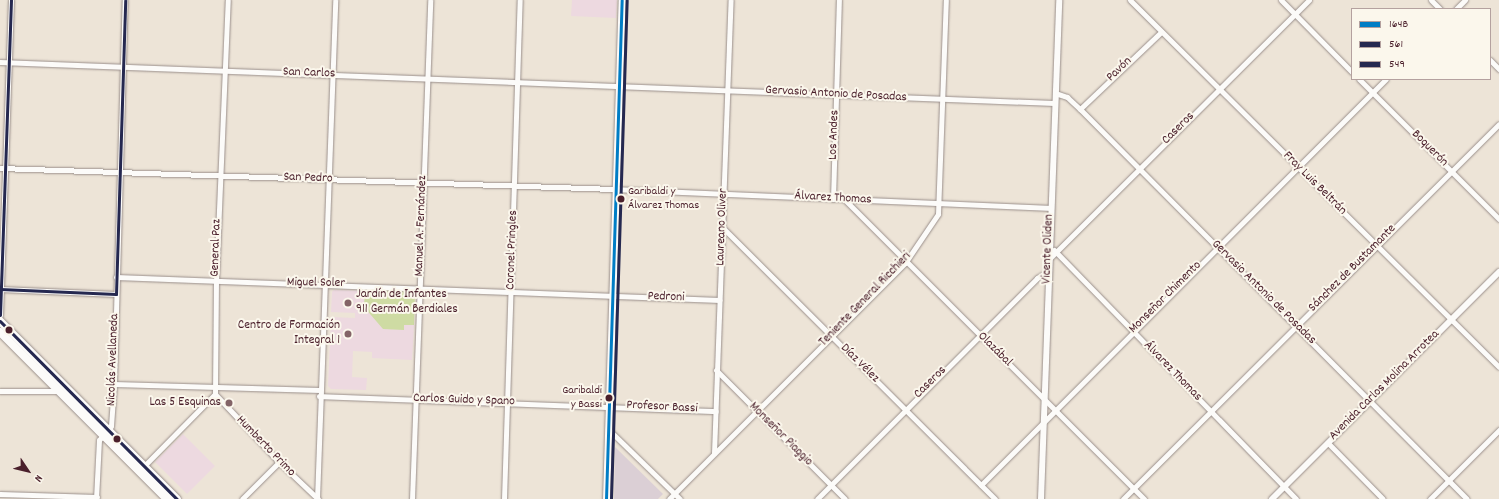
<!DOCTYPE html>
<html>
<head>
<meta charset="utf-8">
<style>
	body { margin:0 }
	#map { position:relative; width:1499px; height:499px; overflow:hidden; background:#ede4d7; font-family:Dekko,sans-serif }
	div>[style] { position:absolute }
	.built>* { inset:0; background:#edd9e0 }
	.industrial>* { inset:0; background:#dbcfd5 }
	.green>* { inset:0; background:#cedba3 }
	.roads { filter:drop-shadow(0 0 1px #9a8f8b) drop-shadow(0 0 1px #9a8f8b) }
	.minor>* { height:5px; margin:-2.5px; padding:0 2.5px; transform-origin:2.5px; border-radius:2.5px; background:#fcfbf9 }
	.tertiary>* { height:6px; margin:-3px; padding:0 3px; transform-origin:3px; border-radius:3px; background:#fcfbf9 }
	.secondary>* { height:7px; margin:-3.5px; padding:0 3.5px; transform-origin:3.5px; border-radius:3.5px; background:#fcfbf9 }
	.primary>* { height:8px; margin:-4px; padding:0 4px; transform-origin:4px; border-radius:4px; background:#fcfbf9 }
	.bus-1>* { height:3px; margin:-1.5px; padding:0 1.5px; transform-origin:1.5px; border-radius:1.5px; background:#007dc5 }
	.bus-2>* { height:3px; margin:-1.5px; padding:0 1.5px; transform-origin:1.5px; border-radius:1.5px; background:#252850 }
	.bus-3>* { height:3px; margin:-1.5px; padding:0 1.5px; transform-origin:1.5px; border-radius:1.5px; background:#252850 }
	.dots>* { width:11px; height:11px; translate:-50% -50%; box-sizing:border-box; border:2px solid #fbf7ec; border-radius:50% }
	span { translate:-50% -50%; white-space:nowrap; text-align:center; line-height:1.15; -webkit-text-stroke:4px #fbf7ec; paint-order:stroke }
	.bus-label { font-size:12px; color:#4a1f2b }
	.left { translate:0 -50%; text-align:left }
	.right { translate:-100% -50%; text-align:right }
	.street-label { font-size:13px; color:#4a1f2b }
	.poi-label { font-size:13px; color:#4a1f2b }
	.legend { position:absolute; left:1351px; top:8px; width:140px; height:72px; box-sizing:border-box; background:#fbf7ec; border:1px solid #b4a19f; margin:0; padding:5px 7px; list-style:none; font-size:12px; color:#4a1f2b }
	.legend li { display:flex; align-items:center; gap:8px; height:20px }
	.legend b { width:20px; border:1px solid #b4a19f }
	.north { position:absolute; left:8px; top:451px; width:40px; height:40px; -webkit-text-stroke:3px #fbf7ec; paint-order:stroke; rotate:125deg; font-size:11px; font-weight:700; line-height:16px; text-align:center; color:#4a1f2b }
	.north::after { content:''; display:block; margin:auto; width:14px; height:18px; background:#4a1f2b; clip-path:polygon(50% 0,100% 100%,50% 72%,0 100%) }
</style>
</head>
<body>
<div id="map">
	<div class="built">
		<i style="clip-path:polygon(572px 0,617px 0,616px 18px,571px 16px)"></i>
		<i style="clip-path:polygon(334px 290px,365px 291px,364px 307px,403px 330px,404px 325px,414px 325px,412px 360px,372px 358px,372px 352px,353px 351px,352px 377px,367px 378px,366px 390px,331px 389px,328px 386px,331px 317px,355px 318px,355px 313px,331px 312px,332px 292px)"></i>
		<i style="clip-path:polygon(183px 434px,215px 466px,187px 494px,155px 462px)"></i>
	</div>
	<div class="industrial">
		<i style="clip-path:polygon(615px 447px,663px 494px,658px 499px,614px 499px)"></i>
	</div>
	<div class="green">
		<i style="clip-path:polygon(365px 287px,413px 290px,415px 292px,414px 325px,404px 325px,404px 330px,383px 329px,364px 307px)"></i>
	</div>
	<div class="roads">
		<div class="minor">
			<i style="left:1130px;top:0;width:520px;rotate:44.84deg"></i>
			<i style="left:1281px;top:0;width:101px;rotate:45.4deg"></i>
			<i style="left:1431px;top:0;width:13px;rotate:45deg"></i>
			<i style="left:1456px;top:9px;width:13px;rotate:-45deg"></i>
			<i style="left:1490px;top:60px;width:13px;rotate:45deg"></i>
			<i style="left:0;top:62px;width:1055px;rotate:2.23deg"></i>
			<i style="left:1359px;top:79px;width:198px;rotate:45deg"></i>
			<i style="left:1055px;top:93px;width:13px;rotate:18deg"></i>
			<i style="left:1067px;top:97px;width:18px;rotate:43deg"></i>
			<i style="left:1080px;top:109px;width:549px;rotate:45.22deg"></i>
			<i style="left:1080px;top:109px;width:112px;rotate:-43.5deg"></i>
			<i style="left:0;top:168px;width:615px;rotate:1.96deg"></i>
			<i style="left:615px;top:189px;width:435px;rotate:2.5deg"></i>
			<i style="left:833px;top:199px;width:199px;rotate:-88.3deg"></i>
			<i style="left:845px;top:200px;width:423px;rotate:45deg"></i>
			<i style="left:723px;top:228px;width:384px;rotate:44.9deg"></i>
			<i style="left:1054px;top:250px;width:347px;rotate:45.8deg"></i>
			<i style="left:1049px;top:259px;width:367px;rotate:-44.9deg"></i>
			<i style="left:116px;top:277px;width:604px;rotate:2.18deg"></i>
			<i style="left:0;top:289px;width:116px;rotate:2.5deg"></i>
			<i style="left:0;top:315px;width:315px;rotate:-88deg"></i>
			<i style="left:716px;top:370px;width:182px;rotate:45deg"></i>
			<i style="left:114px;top:384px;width:206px;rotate:1.7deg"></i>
			<i style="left:0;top:391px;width:59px"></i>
			<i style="left:215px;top:394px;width:113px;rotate:-89.5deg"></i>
			<i style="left:216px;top:281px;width:281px;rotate:-87.6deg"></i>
			<i style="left:215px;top:394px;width:93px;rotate:46.7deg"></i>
			<i style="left:279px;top:462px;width:54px;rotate:43.5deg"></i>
			<i style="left:319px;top:396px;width:397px;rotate:2.2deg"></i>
			<i style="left:608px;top:429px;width:100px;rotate:44.2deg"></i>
			<i style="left:1328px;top:443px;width:78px;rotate:45.5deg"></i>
			<i style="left:714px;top:453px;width:453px;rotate:-87.9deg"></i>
			<i style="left:144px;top:466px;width:101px;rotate:-45.4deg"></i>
			<i style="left:981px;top:485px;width:573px;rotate:-45.07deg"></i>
			<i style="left:0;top:494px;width:97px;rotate:1.8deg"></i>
			<i style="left:96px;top:499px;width:59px;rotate:-87.1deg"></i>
			<i style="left:99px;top:440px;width:18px;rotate:-49deg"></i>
			<i style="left:111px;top:426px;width:42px;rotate:-85.9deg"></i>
			<i style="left:114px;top:384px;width:384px;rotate:-88.4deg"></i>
			<i style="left:242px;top:499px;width:52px;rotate:-45deg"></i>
			<i style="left:317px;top:499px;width:499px;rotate:-87.9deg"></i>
			<i style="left:412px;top:499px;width:499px;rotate:-87.9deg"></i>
			<i style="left:504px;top:499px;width:499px;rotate:-88.2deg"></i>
			<i style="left:669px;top:499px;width:334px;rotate:-45deg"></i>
			<i style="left:905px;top:263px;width:59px;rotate:-56deg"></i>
			<i style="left:938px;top:214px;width:214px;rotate:-87.9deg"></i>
			<i style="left:817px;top:499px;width:312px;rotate:-45.1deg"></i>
			<i style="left:1037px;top:278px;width:13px;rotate:-32deg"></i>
			<i style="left:1123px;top:499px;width:531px;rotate:-44.92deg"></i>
			<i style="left:1430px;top:499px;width:98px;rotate:-45deg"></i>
		</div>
		<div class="tertiary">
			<i style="left:1041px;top:499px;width:499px;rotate:-87.9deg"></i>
			<i style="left:1272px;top:499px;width:321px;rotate:-45deg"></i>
		</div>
		<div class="secondary">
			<i style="left:606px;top:499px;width:499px;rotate:-88.2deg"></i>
		</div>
		<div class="primary">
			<i style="left:0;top:321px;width:251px;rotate:45.2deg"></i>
			<i style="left:0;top:332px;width:236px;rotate:45deg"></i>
		</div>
	</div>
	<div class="bus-1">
		<i style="left:606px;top:499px;width:499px;rotate:-88.2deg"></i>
	</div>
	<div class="bus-2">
		<i style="left:611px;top:499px;width:499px;rotate:-88.2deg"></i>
	</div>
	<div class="bus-3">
		<i style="left:0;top:289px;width:116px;rotate:2.5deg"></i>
		<i style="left:116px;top:294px;width:294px;rotate:-88.2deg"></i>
		<i style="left:0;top:315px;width:315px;rotate:-88deg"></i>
		<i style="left:0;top:321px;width:251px;rotate:45.2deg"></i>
	</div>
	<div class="dots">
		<i style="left:621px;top:199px;background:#4a1f2b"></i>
		<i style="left:348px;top:303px;background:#836467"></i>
		<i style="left:9px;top:330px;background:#4a1f2b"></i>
		<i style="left:348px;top:334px;background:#836467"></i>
		<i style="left:609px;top:398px;background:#4a1f2b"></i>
		<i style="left:229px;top:403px;background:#836467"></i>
		<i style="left:117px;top:439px;background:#4a1f2b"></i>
	</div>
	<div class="bus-label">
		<span class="left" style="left:628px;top:199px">Garibaldi y<br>Álvarez Thomas</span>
		<span class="right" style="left:602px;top:398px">Garibaldi<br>y Bassi</span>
	</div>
	<div class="street-label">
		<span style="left:1120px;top:70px;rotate:-44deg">Pavón</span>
		<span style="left:309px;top:74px;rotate:2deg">San Carlos</span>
		<span style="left:836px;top:95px;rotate:3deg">Gervasio Antonio de Posadas</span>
		<span style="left:1179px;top:129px;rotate:-45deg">Caseros</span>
		<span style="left:835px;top:135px;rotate:-88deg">Los Andes</span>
		<span style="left:1429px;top:149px;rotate:45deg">Boquerón</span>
		<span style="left:308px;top:179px;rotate:2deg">San Pedro</span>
		<span style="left:1314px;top:184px;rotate:45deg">Fray Luis Beltrán</span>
		<span style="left:833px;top:199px;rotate:3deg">Álvarez Thomas</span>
		<span style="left:422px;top:226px;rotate:-88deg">Manuel A. Fernández</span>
		<span style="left:723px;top:227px;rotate:-88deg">Laureano Oliver</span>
		<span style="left:217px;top:248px;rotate:-88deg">General Paz</span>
		<span style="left:1049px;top:249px;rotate:-88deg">Vicente Oliden</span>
		<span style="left:513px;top:250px;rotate:-88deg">Coronel Pringles</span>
		<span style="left:1353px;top:269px;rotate:-45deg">Sánchez de Bustamante</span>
		<span style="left:316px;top:284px;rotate:1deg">Miguel Soler</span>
		<span style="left:1263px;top:293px;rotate:45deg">Gervasio Antonio de Posadas</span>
		<span style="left:666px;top:298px;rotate:2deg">Pedroni</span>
		<span style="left:1166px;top:298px;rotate:-45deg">Monseñor Chimento</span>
		<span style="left:866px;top:300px;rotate:-46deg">Teniente General Ricchieri</span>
		<span style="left:994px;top:350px;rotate:45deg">Olazábal</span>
		<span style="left:114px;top:360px;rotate:-88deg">Nicolás Avellaneda</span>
		<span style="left:859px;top:364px;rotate:45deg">Díaz Vélez</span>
		<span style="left:1172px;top:372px;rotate:46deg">Álvarez Thomas</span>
		<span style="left:931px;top:383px;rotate:-45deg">Caseros</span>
		<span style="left:1385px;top:386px;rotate:-45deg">Avenida Carlos Molina Arrotea</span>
		<span style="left:464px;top:401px;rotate:2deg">Carlos Guido y Spano</span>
		<span style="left:662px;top:408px;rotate:3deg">Profesor Bassi</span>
		<span style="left:780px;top:435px;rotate:45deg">Monseñor Piaggio</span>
		<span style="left:265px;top:447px;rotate:46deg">Humberto Primo</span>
	</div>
	<div class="poi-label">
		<span class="left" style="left:356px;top:303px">Jardín de Infantes<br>911 Germán Berdiales</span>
		<span class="right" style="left:340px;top:334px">Centro de Formación<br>Integral 1</span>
		<span class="right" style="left:221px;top:403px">Las 5 Esquinas</span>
	</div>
	<ul class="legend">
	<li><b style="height:5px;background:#007dc5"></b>164B</li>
	<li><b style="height:5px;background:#252850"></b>561</li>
	<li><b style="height:5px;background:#252850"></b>549</li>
	</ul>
	<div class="north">N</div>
</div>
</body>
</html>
